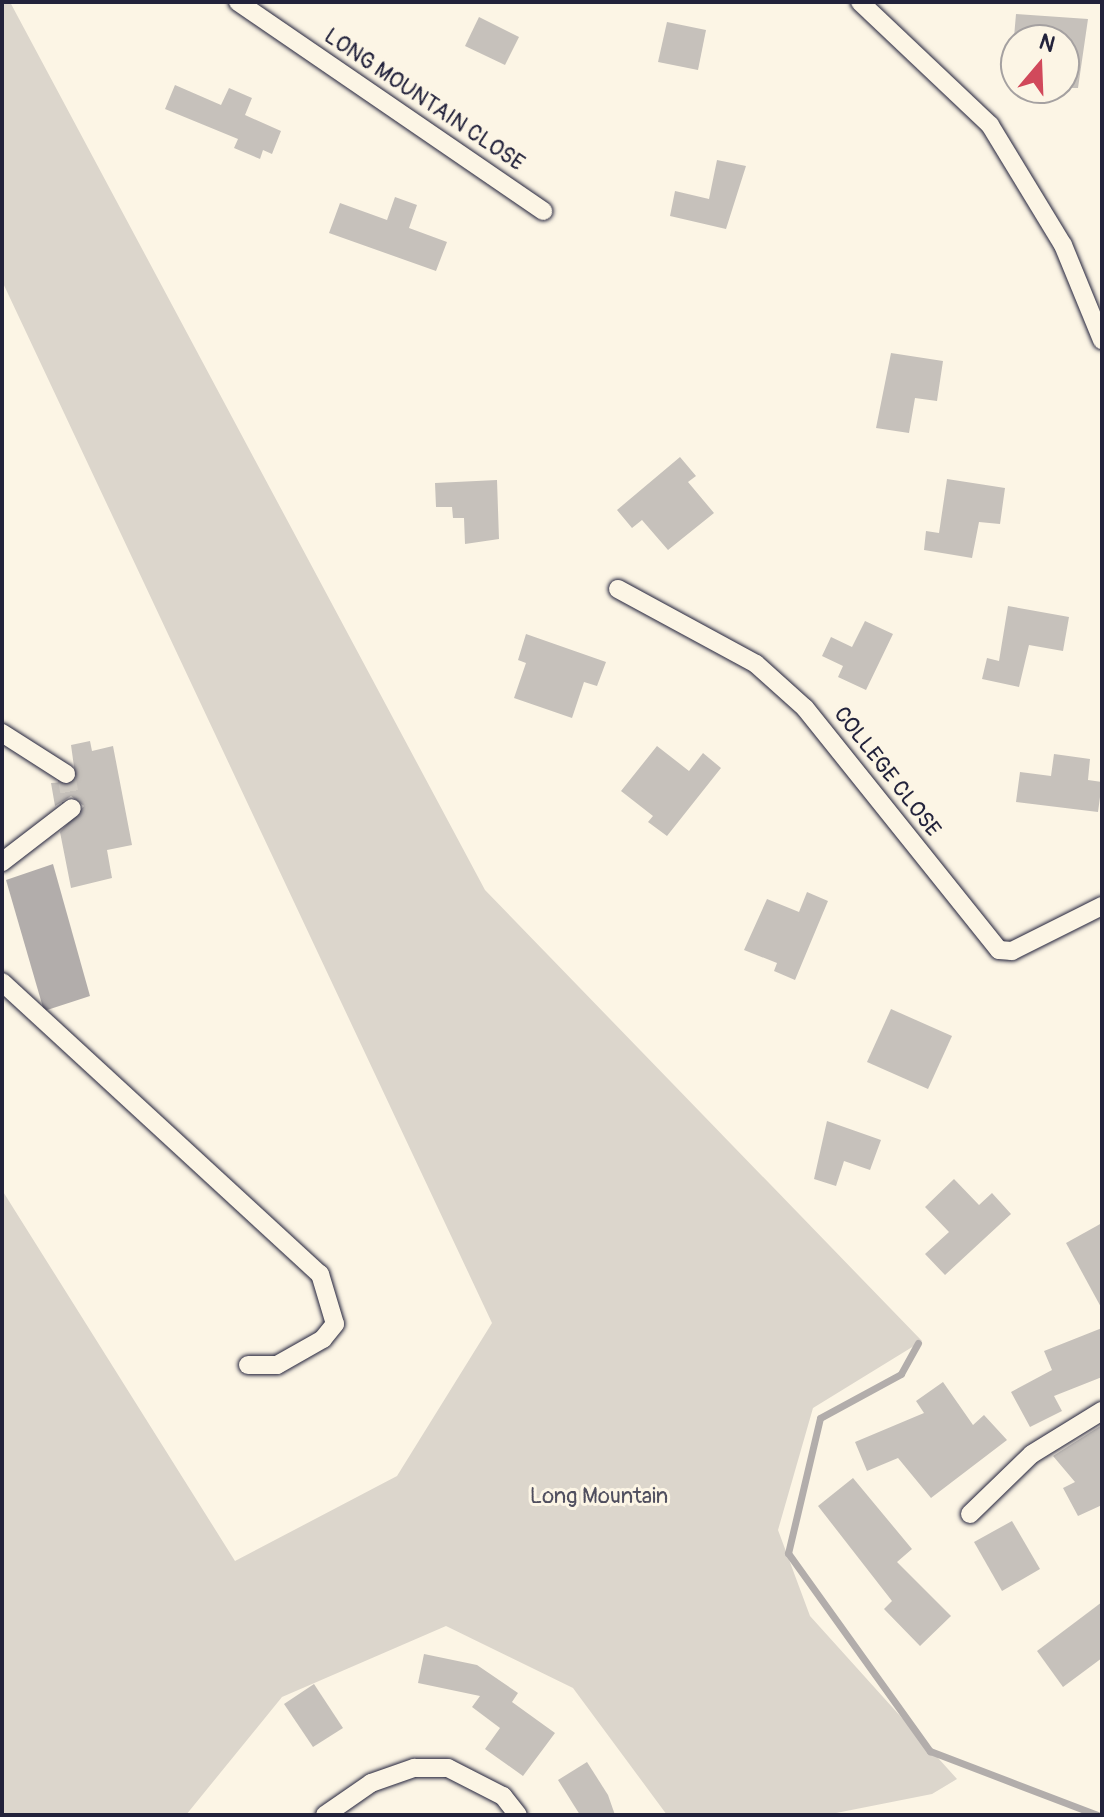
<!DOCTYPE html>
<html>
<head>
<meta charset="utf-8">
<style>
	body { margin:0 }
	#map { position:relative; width:1104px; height:1817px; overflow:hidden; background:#fcf5e5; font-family:Pangolin,sans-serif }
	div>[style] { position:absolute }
	.green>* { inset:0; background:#dcd6cc }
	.water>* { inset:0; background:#b2adab }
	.stream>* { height:7px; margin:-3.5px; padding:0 3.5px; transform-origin:3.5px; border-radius:3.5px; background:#b2adab }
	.building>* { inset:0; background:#c6c1bb }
	.street-tunnel>* { height:18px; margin-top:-9px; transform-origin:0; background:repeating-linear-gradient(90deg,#d0cbc3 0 18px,transparent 0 27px) }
	.roads { filter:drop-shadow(0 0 2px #22223b) drop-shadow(0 0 2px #22223b) }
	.street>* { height:18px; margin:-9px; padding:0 9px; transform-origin:9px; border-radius:9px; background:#fcf5e5 }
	span { translate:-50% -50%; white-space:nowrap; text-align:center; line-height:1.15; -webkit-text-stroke:6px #fcf5e5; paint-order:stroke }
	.street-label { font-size:22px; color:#22223b }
	.park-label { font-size:22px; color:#504f5f }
	.frame { position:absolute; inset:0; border:4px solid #22223b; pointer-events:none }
	.north { position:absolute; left:1000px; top:24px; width:80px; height:80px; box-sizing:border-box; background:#fcf5e5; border:2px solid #a5a1a1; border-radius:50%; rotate:19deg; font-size:22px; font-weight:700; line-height:32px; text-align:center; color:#22223b }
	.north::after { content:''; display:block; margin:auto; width:28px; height:36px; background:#d1495b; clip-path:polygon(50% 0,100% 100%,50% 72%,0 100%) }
</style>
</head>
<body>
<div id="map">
	<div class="green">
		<i style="clip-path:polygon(2px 2px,10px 2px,485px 890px,922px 1341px,813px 1408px,778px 1530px,810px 1616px,957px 1779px,932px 1794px,826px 1815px,667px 1815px,573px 1688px,446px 1626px,282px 1697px,186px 1815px,2px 1815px,2px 1190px,235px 1561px,397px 1476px,492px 1323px,2px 281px)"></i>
	</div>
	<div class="water">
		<i style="clip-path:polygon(53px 864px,90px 996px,44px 1011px,6px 880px)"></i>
	</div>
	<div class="stream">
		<i style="left:918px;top:1343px;width:35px;rotate:119deg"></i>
		<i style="left:901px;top:1374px;width:92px;rotate:151.5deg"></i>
		<i style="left:820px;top:1418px;width:139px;rotate:103.3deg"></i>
		<i style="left:788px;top:1553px;width:244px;rotate:54.4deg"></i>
		<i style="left:930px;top:1751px;width:180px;rotate:20.9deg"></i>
	</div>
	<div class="building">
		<i style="clip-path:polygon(1016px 14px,1088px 19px,1078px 88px,1064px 88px,1064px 40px,1014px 37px)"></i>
		<i style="clip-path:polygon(479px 17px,519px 37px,505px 65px,465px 46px)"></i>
		<i style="clip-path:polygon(667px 22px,706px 30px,698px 70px,658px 62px)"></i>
		<i style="clip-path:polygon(175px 85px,221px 105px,229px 88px,252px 98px,245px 115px,281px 131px,272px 154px,263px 150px,260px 159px,234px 148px,238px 139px,165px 109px)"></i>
		<i style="clip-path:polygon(717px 160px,746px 166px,726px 229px,670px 216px,675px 191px,709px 199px)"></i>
		<i style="clip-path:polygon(395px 197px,417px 205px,409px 228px,447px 242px,436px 271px,329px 233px,340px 203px,387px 220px)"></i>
		<i style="clip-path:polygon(891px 353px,943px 361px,937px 401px,915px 398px,909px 433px,876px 428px)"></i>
		<i style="clip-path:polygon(680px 457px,696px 476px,688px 482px,714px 513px,668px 550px,642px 520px,632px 528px,617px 510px)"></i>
		<i style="clip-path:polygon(947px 479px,1005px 488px,1000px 524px,979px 522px,972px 558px,924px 550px,926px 531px,939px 533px)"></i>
		<i style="clip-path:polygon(497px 480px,499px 539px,465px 544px,464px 518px,453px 518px,452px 507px,436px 507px,435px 483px)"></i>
		<i style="clip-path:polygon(1008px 606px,1069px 617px,1063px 651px,1029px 645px,1019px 687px,982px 679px,987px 658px,999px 661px)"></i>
		<i style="clip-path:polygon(865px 621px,893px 634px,866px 690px,838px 677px,843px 666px,822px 656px,831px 637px,852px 647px)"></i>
		<i style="clip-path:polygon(526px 634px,606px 662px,597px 686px,584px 682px,572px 718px,514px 698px,526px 663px,518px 660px)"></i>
		<i style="clip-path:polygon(90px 741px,92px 751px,113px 746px,132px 845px,107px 850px,112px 878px,71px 888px,60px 832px,84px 806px,71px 796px,55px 806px,51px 783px,76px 781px,71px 745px)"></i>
		<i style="clip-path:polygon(657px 746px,689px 771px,703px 753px,721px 768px,667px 836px,648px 822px,653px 816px,621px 791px)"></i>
		<i style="clip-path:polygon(1054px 754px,1090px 759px,1088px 780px,1102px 782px,1098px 812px,1016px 802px,1020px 772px,1051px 776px)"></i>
		<i style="clip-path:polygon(807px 892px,828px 901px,795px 980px,774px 971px,777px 963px,744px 950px,767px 899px,799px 912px)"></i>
		<i style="clip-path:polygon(891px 1009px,952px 1036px,928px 1089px,867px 1062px)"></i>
		<i style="clip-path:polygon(827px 1121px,881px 1140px,870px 1170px,844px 1161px,836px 1186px,814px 1179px)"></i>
		<i style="clip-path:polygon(954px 1179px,979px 1205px,992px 1193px,1011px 1214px,945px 1275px,925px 1254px,949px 1232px,925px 1207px)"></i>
		<i style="clip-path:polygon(1102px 1223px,1102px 1309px,1066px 1243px)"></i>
		<i style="clip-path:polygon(1102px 1328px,1102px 1377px,1054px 1396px,1062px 1411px,1030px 1427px,1011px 1392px,1052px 1370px,1044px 1351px)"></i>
		<i style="clip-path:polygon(943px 1382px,973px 1425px,984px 1415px,1007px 1440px,931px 1498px,898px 1458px,867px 1471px,855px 1442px,924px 1413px,916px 1401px)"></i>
		<i style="clip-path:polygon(1102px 1425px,1102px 1505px,1078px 1516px,1063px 1488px,1075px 1482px,1053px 1456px)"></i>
		<i style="clip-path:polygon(853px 1478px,912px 1549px,897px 1562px,951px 1616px,920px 1646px,884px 1609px,892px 1601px,818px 1506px)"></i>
		<i style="clip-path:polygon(1012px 1521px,1040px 1569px,1002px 1591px,974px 1542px)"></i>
		<i style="clip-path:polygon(1102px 1602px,1102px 1658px,1063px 1687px,1037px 1651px)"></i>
		<i style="clip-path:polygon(424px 1654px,477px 1665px,518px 1693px,512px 1702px,555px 1733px,523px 1776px,485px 1749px,500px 1728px,472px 1707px,480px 1696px,418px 1683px)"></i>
		<i style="clip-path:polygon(314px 1684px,343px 1728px,313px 1747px,284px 1704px)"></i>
		<i style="clip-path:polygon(587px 1762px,608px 1795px,615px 1815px,580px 1815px,558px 1780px)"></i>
	</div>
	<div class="street-tunnel">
		<i style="left:66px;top:774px;width:35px;rotate:80deg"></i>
	</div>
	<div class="roads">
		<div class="street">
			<i style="left:238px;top:2px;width:370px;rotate:34.4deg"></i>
			<i style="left:860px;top:2px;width:179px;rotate:43.4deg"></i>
			<i style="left:990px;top:125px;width:140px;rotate:58.7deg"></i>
			<i style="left:1063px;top:245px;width:103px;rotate:67.7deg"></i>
			<i style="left:618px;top:589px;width:157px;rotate:28.5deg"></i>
			<i style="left:756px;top:664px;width:66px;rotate:41.9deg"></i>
			<i style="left:805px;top:708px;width:310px;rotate:51.3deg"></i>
			<i style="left:999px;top:950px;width:13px;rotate:4deg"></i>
			<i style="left:1012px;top:951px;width:101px;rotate:-26.6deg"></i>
			<i style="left:2px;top:733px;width:76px;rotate:32.6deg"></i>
			<i style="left:2px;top:862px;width:88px;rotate:-37.6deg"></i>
			<i style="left:2px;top:982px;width:432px;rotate:42.6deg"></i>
			<i style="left:320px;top:1274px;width:52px;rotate:73.3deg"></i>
			<i style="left:335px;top:1324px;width:19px;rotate:129deg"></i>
			<i style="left:323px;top:1339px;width:53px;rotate:150.5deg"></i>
			<i style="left:277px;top:1365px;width:29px;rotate:180deg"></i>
			<i style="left:970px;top:1514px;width:86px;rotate:-44.1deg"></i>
			<i style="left:1032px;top:1454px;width:82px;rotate:-31.6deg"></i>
			<i style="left:325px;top:1815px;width:56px;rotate:-34.8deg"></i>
			<i style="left:371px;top:1783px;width:46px;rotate:-19.2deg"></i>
			<i style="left:414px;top:1768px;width:34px"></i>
			<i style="left:448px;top:1768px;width:62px;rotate:27deg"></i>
			<i style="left:503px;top:1796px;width:24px;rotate:52deg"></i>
		</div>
	</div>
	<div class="street-label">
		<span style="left:424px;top:100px;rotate:34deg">LONG MOUNTAIN CLOSE</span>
		<span style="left:887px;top:772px;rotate:52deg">COLLEGE CLOSE</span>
	</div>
	<div class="park-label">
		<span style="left:599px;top:1497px">Long Mountain</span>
	</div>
	<div class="frame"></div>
	<div class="north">N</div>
</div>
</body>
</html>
